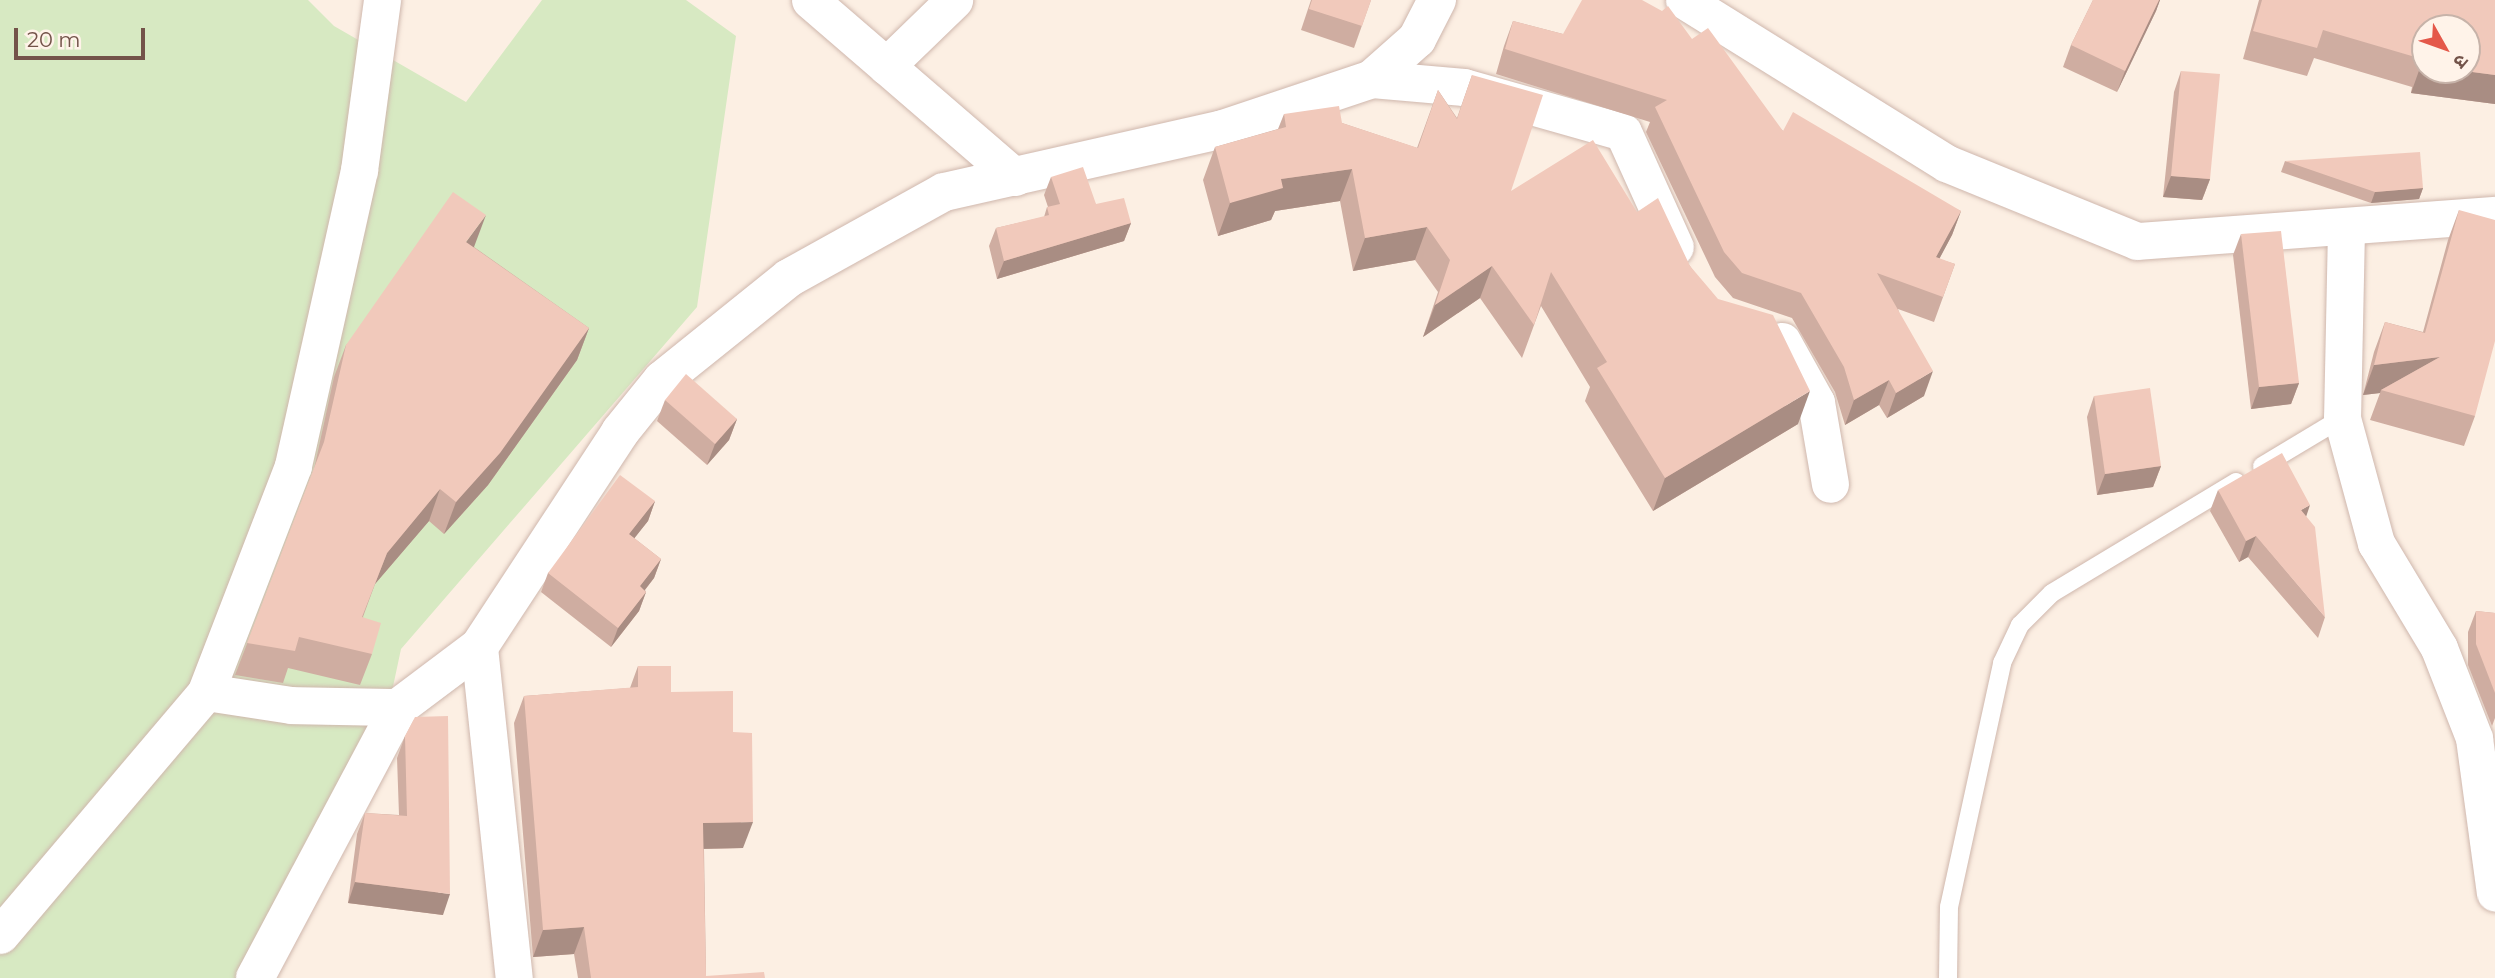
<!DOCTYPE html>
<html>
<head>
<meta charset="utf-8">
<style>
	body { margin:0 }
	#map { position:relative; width:2495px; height:978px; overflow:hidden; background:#fcefe3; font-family:Montserrat,"Noto Sans Devanagari",sans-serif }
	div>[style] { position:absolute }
	.green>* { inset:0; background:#d7e9c2 }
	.roads { filter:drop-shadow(0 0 2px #cfb7ad) drop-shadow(0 0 2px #cfb7ad) }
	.service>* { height:18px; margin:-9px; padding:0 9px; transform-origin:9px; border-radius:9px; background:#fff }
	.minor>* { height:37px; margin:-18.5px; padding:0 18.5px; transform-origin:18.5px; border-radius:18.5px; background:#fff }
	.tertiary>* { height:38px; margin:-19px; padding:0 19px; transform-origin:19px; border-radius:19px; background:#fff }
	.wall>* { inset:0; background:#cfada1 }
	.shaded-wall>* { inset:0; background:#a98d83 }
	.building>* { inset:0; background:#f1c9bb }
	span { translate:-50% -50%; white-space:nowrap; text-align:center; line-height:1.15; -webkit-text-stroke:7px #fff3e9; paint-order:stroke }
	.north { position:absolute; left:2411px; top:14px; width:70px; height:70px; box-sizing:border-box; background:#fff3e9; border:2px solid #c7b3a9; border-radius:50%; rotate:130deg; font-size:19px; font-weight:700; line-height:28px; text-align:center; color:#735349 }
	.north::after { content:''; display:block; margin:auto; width:24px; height:32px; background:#e4584a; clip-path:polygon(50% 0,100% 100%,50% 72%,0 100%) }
	.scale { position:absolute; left:14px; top:28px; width:131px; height:32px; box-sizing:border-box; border:4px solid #735349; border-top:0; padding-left:9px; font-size:21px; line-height:24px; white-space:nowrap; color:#735349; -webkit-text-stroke:5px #fff3e9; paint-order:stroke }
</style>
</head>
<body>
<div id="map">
	<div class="green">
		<i style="clip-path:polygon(0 0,308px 0,334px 26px,466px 102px,542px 0,686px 0,736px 36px,697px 307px,401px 649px,384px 729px,244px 978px,0 978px)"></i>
	</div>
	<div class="roads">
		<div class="service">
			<i style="left:2262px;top:466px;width:93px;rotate:-31deg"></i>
			<i style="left:1948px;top:978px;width:71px;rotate:-89.2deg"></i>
			<i style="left:1949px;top:907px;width:250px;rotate:-77.7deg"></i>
			<i style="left:2002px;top:663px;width:42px;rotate:-64.7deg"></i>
			<i style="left:2020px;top:625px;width:45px;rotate:-45deg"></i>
			<i style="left:2052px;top:593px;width:215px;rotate:-31.1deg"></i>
		</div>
		<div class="minor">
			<i style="left:382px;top:0;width:172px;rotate:97.7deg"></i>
			<i style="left:359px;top:170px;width:303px;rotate:102.6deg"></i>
			<i style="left:293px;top:466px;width:242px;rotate:111.1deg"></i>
			<i style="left:206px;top:692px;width:86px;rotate:8.7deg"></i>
			<i style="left:291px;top:705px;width:108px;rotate:1.1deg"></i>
			<i style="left:810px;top:0;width:271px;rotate:40.8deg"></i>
			<i style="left:1684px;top:0;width:309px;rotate:31.9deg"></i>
			<i style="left:1946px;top:163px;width:206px;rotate:22.2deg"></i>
			<i style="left:2137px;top:241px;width:359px;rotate:-4.2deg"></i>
			<i style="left:886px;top:66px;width:95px;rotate:-44.1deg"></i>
			<i style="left:1372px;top:79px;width:92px;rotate:5deg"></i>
			<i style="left:1464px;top:87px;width:165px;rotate:15.8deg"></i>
			<i style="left:1623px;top:132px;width:126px;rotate:65.7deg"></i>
			<i style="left:2346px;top:229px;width:189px;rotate:91.2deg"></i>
			<i style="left:2342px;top:418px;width:130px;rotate:74.8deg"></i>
			<i style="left:2376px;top:543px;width:122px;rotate:59deg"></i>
			<i style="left:2439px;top:648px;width:97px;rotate:68.7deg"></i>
			<i style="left:2474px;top:738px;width:156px;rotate:82.3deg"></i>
			<i style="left:1782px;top:341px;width:70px;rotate:60.9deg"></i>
			<i style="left:1816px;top:402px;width:83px;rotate:80.3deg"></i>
			<i style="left:479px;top:647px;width:333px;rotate:84deg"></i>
			<i style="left:0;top:935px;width:319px;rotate:-49.7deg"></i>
		</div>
		<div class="tertiary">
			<i style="left:255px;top:978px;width:307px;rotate:-62deg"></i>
			<i style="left:399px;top:707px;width:100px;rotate:-36.9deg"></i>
			<i style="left:479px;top:647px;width:257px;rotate:-56.7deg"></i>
			<i style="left:620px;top:432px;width:67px;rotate:-51.1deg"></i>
			<i style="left:662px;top:380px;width:163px;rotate:-38.8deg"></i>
			<i style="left:789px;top:278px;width:177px;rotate:-29deg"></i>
			<i style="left:944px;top:192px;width:283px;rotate:-12.7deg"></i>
			<i style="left:1220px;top:130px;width:160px;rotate:-18.5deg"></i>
			<i style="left:1372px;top:79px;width:60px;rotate:-41.6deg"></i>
			<i style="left:1417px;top:39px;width:44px;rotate:-62.9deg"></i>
		</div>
	</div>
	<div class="wall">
		<i style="clip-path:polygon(1311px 0,1371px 0,1354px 48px,1301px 30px)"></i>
		<i style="clip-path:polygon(2093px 0,2160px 0,2156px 11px,2117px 92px,2063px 67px,2071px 45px)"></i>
		<i style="clip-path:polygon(2259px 0,2495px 0,2495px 104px,2411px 93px,2412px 87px,2314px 58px,2307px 76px,2243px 59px)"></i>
		<i style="clip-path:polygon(1513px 21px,1563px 34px,1692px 39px,1783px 131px,1961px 211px,1952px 235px,1939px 259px,1955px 264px,1934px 322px,1898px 309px,1924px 396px,1887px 418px,1879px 405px,1845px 425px,1835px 392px,1792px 318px,1733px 298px,1715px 277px,1646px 132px,1650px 122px,1496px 74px,1504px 46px)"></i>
		<i style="clip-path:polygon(2181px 71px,2210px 179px,2202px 200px,2163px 197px,2174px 92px)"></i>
		<i style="clip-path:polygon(1472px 75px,1511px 191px,1637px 212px,1690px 266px,1798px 424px,1653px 511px,1585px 401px,1590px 387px,1541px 306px,1522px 358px,1480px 298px,1423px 337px,1438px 292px,1415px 260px,1353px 271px,1340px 201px,1275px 211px,1271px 220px,1218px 236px,1203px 180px,1215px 147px,1278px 129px,1284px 114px,1342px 123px,1417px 148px,1438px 90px,1457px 118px)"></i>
		<i style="clip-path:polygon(2285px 161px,2423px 188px,2419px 199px,2371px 203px,2281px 172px)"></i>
		<i style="clip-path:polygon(1051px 177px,1096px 204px,1131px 223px,1124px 241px,997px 279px,989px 246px,996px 228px,1044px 217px,1047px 207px,1048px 207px,1044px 195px)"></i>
		<i style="clip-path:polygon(2459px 210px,2475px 416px,2464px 446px,2370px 420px,2380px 393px,2363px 395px,2374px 352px,2385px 322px,2423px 332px,2448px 240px)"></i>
		<i style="clip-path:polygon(2241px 234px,2299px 383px,2291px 404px,2251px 409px,2233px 255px)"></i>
		<i style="clip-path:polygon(474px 247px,589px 328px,577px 360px,488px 485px,444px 534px,429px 521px,375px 584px,363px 617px,372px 654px,360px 685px,288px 668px,283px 683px,235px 675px,314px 469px,334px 377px,346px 345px)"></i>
		<i style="clip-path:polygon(2094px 396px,2161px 466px,2153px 487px,2097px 495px,2087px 417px)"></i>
		<i style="clip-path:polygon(665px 400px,737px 419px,729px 440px,707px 465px,657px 421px)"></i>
		<i style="clip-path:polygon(2218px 490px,2325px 617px,2318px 638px,2248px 557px,2239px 562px,2210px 511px)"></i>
		<i style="clip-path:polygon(655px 501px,648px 521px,634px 538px,661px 559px,654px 578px,645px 590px,646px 592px,639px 611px,611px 647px,541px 592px,548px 573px)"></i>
		<i style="clip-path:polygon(2476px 611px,2495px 613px,2495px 718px,2492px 726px,2468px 665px,2468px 632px)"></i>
		<i style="clip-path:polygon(638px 666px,671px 692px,733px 732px,743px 848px,704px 849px,706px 976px,765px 978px,578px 978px,574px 954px,533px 957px,514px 723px,524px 696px,630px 688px)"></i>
		<i style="clip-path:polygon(405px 736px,443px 915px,348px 903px,357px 834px,365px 813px,399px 815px,397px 758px)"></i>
	</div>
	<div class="shaded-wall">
		<i style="clip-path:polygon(2159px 0,2160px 0,2156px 11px,2117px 92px,2125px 71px)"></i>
		<i style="clip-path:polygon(2421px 65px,2425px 66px,2425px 70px,2457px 70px,2495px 75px,2495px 104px,2411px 93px)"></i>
		<i style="clip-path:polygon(1352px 169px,1340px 201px,1275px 211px,1271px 220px,1218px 236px,1230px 203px,1281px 179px)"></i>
		<i style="clip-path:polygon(2171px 176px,2210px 179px,2202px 200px,2163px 197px)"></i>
		<i style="clip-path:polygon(2423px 188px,2419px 199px,2371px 203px,2375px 192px)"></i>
		<i style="clip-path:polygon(1961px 211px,1952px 235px,1927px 282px,1936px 257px)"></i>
		<i style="clip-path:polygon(486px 215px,474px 247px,455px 274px,466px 242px)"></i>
		<i style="clip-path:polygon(1131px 223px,1124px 241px,997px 279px,1004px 261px)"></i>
		<i style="clip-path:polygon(1427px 227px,1415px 260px,1353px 271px,1365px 238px)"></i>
		<i style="clip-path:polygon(1492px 266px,1480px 298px,1423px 337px,1435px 305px)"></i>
		<i style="clip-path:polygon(589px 328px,577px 360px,488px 485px,444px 534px,456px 502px)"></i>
		<i style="clip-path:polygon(2440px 357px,2381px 390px,2380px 393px,2363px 395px,2374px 365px)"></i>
		<i style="clip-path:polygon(1933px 371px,1924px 396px,1887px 418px,1896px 393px)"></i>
		<i style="clip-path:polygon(1889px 380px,1879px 405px,1845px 425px,1854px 400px)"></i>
		<i style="clip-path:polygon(2299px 383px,2291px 404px,2251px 409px,2259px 387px)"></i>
		<i style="clip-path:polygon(1810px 391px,1798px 424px,1653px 511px,1665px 478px)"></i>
		<i style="clip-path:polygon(737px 419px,729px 440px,707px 465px,715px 444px)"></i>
		<i style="clip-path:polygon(2161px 466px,2153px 487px,2097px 495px,2105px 474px)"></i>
		<i style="clip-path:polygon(440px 489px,429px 521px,375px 584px,350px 648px,387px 553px)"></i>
		<i style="clip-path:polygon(655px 501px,648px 521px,622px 554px,629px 534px)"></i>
		<i style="clip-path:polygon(2310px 505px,2303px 526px,2301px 510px)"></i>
		<i style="clip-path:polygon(2256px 536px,2248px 557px,2239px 562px,2246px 541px)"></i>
		<i style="clip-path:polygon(661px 559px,654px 578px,633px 605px,640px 586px)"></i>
		<i style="clip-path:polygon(646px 592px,639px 611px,611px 647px,618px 628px)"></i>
		<i style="clip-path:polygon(753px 822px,743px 848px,694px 849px,703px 823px)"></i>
		<i style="clip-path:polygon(355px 882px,450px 894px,443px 915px,348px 903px)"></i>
		<i style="clip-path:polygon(584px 927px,574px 954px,533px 957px,543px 930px)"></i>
	</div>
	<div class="building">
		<i style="clip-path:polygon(1312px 0,1371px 0,1362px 26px,1309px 9px)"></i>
		<i style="clip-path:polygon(1582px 0,1642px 0,1662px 11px,1668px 6px,1692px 39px,1708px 28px,1783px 131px,1793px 112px,1961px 211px,1936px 257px,1955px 264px,1943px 297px,1877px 273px,1933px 371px,1896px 393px,1889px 380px,1854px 400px,1844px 367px,1801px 293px,1742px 273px,1724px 252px,1655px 107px,1667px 100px,1505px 49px,1513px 21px,1563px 34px)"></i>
		<i style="clip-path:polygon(2093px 0,2159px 0,2125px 71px,2071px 45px)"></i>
		<i style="clip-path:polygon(2262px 0,2495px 0,2495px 75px,2457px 70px,2467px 70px,2467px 28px,2425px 28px,2425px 66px,2421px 65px,2422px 59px,2323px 30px,2317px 48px,2253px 31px)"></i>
		<i style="clip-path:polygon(2181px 71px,2220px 74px,2210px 179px,2171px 176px)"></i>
		<i style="clip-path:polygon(1472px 75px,1543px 95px,1511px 191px,1593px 140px,1637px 212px,1658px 198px,1690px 266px,1718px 299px,1773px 315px,1810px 391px,1665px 478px,1597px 368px,1607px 362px,1551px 272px,1534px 325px,1492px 266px,1435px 305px,1450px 260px,1427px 227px,1365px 238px,1352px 169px,1281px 179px,1283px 188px,1230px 203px,1215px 147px,1286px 127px,1284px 114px,1339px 106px,1342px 123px,1418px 148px,1438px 90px,1457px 119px)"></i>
		<i style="clip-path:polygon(2420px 152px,2423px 188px,2375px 192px,2285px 161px)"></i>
		<i style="clip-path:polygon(1083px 167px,1096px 204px,1124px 198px,1131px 223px,1004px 261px,996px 228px,1049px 215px,1047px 207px,1060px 204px,1051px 177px)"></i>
		<i style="clip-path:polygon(453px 192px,486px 215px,466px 242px,589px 328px,500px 453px,456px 502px,440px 489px,387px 553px,362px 617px,381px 623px,372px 654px,299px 637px,295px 651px,247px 643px,324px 442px,346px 345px)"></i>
		<i style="clip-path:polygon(2459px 210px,2495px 220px,2495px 341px,2475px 416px,2381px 390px,2440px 357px,2374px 365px,2385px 322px,2425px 333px)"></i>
		<i style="clip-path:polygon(2281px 231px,2299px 383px,2259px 387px,2241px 234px)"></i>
		<i style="clip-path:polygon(686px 374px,737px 419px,715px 444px,665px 400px)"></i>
		<i style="clip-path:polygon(2150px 388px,2161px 466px,2105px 474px,2094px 396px)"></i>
		<i style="clip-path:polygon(2282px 453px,2310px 505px,2301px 510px,2315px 527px,2325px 617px,2256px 536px,2246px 541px,2218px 490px)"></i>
		<i style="clip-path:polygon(620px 475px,655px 501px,629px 534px,661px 559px,640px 586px,646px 592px,618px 628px,548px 573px)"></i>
		<i style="clip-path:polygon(2476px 611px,2495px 613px,2495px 693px,2476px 644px)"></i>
		<i style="clip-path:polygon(638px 666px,671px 666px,671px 692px,733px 691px,733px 732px,752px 733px,753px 822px,703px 823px,706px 976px,764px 972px,765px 978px,591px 978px,584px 927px,543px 930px,524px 696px,638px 687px)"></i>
		<i style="clip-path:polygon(448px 716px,450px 894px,355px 882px,365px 813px,407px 816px,405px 736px,415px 717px)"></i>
	</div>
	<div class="north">उ</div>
	<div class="scale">20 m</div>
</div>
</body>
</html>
